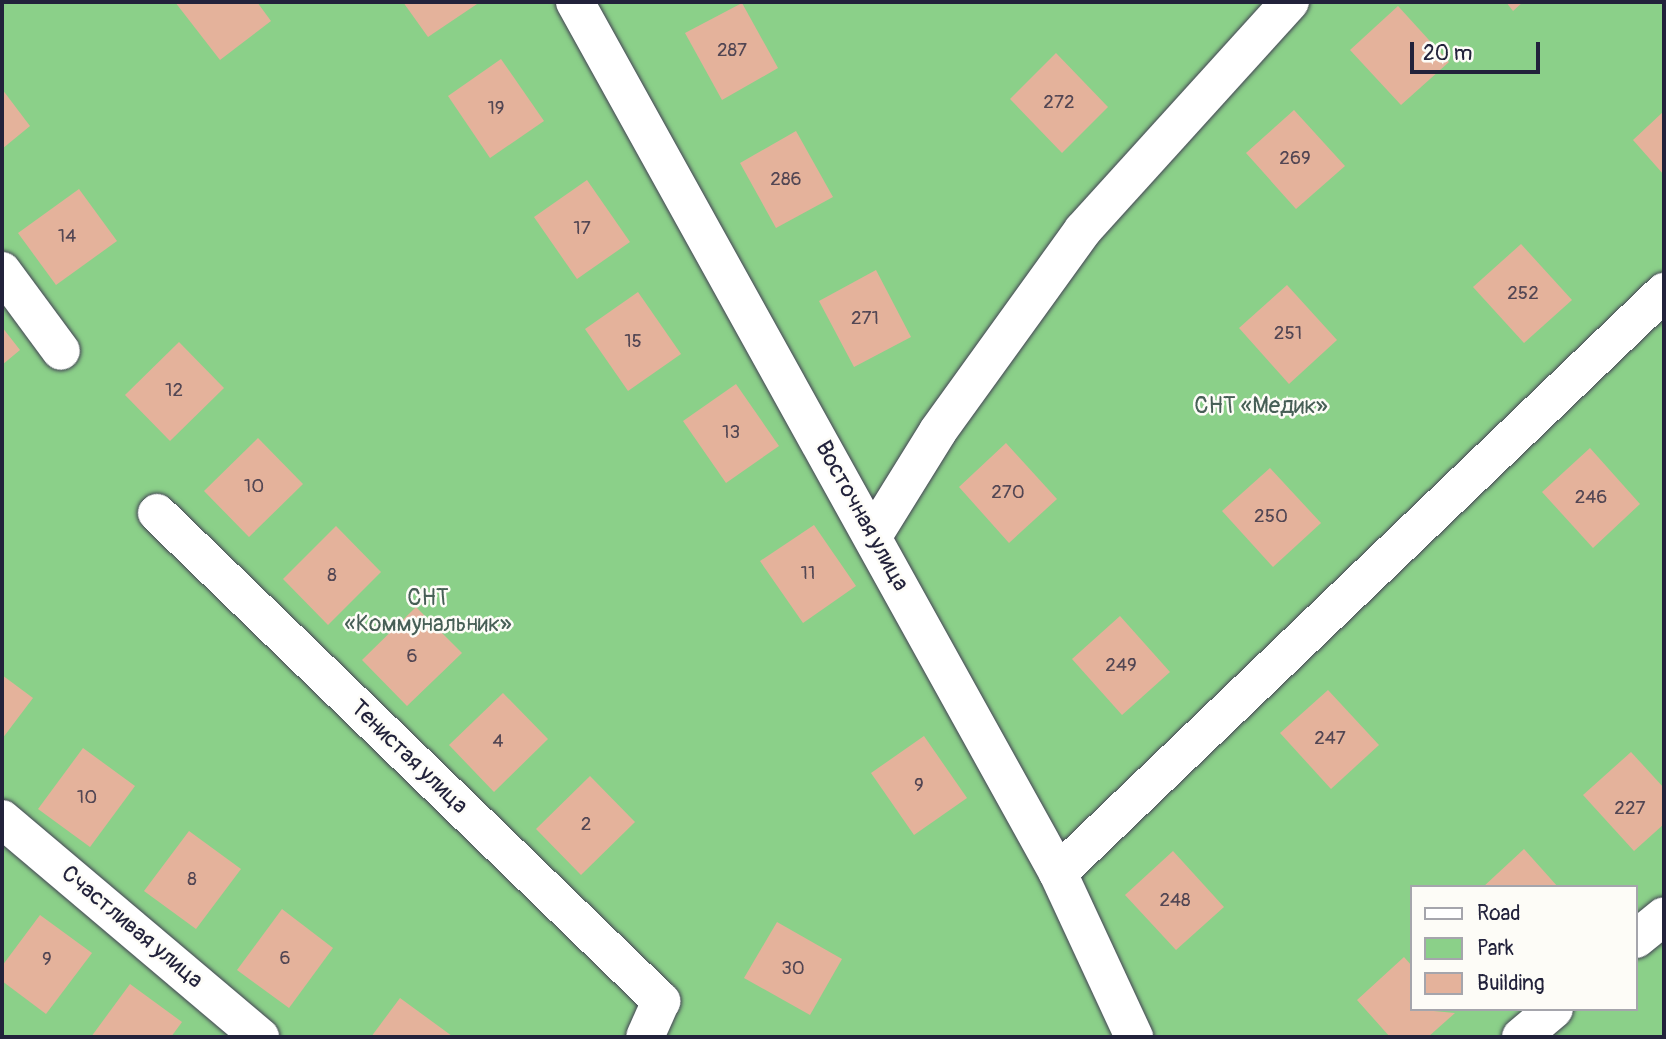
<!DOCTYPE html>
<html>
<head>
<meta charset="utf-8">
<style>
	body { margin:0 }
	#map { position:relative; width:1666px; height:1039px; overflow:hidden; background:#f6eedc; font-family:Pangolin,sans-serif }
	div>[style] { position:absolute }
	.green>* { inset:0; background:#8bd089 }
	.building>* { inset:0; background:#e4b29b }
	.roads { filter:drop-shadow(0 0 2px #424153) drop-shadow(0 0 2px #424153) }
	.street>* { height:38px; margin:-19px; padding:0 19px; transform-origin:19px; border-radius:19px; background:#fff }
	span { translate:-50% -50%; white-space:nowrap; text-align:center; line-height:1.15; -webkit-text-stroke:5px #fdfcf7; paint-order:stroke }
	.number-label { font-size:19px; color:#524653 }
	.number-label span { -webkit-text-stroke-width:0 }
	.park-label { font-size:23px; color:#475f56 }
	.street-label { font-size:23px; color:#22223b }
	.frame { position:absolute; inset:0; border:4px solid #22223b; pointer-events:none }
	.legend { position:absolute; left:1410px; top:885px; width:228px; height:126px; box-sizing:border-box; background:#fdfcf7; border:2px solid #a5a5ac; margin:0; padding:9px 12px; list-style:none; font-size:21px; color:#22223b }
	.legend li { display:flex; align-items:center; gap:14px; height:35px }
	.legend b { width:35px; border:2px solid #a5a5ac }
	.scale { position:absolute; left:1410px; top:42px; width:130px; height:32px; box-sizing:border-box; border:4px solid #22223b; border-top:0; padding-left:9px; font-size:21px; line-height:24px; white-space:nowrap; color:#22223b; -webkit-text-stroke:5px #fdfcf7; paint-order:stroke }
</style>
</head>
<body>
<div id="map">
	<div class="green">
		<i style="clip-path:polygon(evenodd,2px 2px,1664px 2px,1664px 1037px,2px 1037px,2px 2px,1412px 887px,1636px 887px,1636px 1009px,1412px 1009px,1412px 887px)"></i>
	</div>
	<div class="building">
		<i style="clip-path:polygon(175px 2px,257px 2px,271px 21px,220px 60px)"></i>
		<i style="clip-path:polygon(403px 2px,480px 2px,428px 37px)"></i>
		<i style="clip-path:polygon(1506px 2px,1523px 2px,1513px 11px)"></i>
		<i style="clip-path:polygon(742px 3px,778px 68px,722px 100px,685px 33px)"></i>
		<i style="clip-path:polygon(1398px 6px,1449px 62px,1401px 105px,1350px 50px)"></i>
		<i style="clip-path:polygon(1056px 53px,1108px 107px,1062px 153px,1010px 99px)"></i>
		<i style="clip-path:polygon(501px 59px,544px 121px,490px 158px,448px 96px)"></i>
		<i style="clip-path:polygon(2px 89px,30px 126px,2px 149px)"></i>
		<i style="clip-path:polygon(1294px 110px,1345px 166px,1296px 209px,1246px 153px)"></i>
		<i style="clip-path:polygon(1664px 111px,1664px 175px,1633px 140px)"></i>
		<i style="clip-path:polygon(796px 131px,833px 197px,776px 228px,740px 163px)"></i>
		<i style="clip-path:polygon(587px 180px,630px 242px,577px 279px,534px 217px)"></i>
		<i style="clip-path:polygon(79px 189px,117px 241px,56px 285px,18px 233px)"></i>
		<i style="clip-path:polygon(1521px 244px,1572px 300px,1524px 343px,1473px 287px)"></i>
		<i style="clip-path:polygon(876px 270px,911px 337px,854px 367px,819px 301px)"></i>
		<i style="clip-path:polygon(1287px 285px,1337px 340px,1289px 384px,1239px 328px)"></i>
		<i style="clip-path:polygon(638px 292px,681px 354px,628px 391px,585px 329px)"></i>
		<i style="clip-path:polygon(2px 327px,20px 350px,2px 365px)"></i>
		<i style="clip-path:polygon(179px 342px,224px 388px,170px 441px,125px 395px)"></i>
		<i style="clip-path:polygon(736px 384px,779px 446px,726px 483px,683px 421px)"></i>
		<i style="clip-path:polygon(258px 438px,303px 484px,249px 537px,204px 491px)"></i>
		<i style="clip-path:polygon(1006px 443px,1057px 499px,1009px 543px,959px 487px)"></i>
		<i style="clip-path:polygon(1590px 448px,1640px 504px,1593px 548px,1542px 492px)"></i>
		<i style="clip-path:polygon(1270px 468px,1321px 523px,1273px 567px,1222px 511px)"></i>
		<i style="clip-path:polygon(814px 525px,856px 586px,803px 623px,760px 561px)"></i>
		<i style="clip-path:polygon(336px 526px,381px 572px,328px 625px,283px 579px)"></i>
		<i style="clip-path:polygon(416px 607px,462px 653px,407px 706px,362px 660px)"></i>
		<i style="clip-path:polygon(1120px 616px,1170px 672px,1122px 715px,1072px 659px)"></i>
		<i style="clip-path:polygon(2px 675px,33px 698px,2px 739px)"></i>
		<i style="clip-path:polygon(1328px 690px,1379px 745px,1331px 789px,1280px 733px)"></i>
		<i style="clip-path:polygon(503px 693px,548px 739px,494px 792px,449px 745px)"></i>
		<i style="clip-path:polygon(924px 736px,967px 798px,914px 835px,871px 773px)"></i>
		<i style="clip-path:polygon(83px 748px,135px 786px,90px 847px,38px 809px)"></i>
		<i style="clip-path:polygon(1631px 752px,1664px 788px,1664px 824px,1634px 851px,1583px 795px)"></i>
		<i style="clip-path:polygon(590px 776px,635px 822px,581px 875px,536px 829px)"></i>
		<i style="clip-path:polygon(189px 831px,241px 869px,196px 929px,144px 891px)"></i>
		<i style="clip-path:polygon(1524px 849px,1558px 887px,1483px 887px)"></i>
		<i style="clip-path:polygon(1173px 851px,1224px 907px,1176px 950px,1125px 895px)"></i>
		<i style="clip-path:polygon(282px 909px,333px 948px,289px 1008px,237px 970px)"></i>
		<i style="clip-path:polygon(40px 915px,92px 953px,46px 1014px,2px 981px,2px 966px)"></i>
		<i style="clip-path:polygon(777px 922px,842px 959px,810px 1015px,744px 978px)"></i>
		<i style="clip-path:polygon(1404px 957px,1412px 966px,1412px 1009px,1455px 1013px,1428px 1037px,1390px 1037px,1357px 1000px)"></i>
		<i style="clip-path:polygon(130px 984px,182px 1022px,171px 1037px,91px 1037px)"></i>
		<i style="clip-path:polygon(400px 998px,452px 1036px,451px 1037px,371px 1037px)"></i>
	</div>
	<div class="roads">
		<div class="street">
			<i style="left:575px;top:2px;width:996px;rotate:60.99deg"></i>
			<i style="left:1058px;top:873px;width:181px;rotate:65.1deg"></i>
			<i style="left:2px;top:271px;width:99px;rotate:53.6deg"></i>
			<i style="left:157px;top:513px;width:702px;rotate:44.08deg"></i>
			<i style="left:661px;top:1001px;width:39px;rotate:114deg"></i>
			<i style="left:873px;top:536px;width:123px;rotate:-58.2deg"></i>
			<i style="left:938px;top:431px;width:248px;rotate:-54.2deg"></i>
			<i style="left:1083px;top:230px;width:308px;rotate:-47.8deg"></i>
			<i style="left:2px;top:819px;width:338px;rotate:40.2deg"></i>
			<i style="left:1058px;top:873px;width:840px;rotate:-43.79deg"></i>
			<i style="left:1636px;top:939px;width:36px;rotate:-39deg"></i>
			<i style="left:1521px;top:1037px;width:43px;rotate:-40.3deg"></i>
		</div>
	</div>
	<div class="number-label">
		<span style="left:732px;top:51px">287</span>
		<span style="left:1059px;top:103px">272</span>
		<span style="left:496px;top:109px">19</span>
		<span style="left:1295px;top:159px">269</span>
		<span style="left:786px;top:180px">286</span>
		<span style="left:582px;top:229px">17</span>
		<span style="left:67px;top:237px">14</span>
		<span style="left:1523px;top:294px">252</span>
		<span style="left:865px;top:319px">271</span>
		<span style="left:1288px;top:334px">251</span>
		<span style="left:633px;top:342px">15</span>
		<span style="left:174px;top:391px">12</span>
		<span style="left:731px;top:433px">13</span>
		<span style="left:254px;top:487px">10</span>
		<span style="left:1008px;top:493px">270</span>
		<span style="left:1591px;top:498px">246</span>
		<span style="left:1271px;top:517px">250</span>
		<span style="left:808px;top:574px">11</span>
		<span style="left:332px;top:576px">8</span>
		<span style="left:412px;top:657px">6</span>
		<span style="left:1121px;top:666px">249</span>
		<span style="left:1330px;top:739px">247</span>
		<span style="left:498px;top:742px">4</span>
		<span style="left:919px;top:786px">9</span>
		<span style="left:87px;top:798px">10</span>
		<span style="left:1630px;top:809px">227</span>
		<span style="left:586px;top:825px">2</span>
		<span style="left:192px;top:880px">8</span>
		<span style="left:1175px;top:901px">248</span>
		<span style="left:285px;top:959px">6</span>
		<span style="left:47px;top:960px">9</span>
		<span style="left:793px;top:969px">30</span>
	</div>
	<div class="park-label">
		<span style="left:1261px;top:406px">СНТ «Медик»</span>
		<span style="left:428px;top:611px">СНТ<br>«Коммунальник»</span>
	</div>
	<div class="street-label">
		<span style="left:862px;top:516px;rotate:61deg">Восточная улица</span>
		<span style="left:409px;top:757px;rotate:44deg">Тенистая улица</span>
		<span style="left:132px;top:927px;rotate:40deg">Счастливая улица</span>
	</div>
	<div class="frame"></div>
	<ul class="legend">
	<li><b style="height:9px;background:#fff"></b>Road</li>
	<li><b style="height:19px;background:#8bd089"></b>Park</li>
	<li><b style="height:19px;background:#e4b29b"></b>Building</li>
	</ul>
	<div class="scale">20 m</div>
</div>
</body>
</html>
